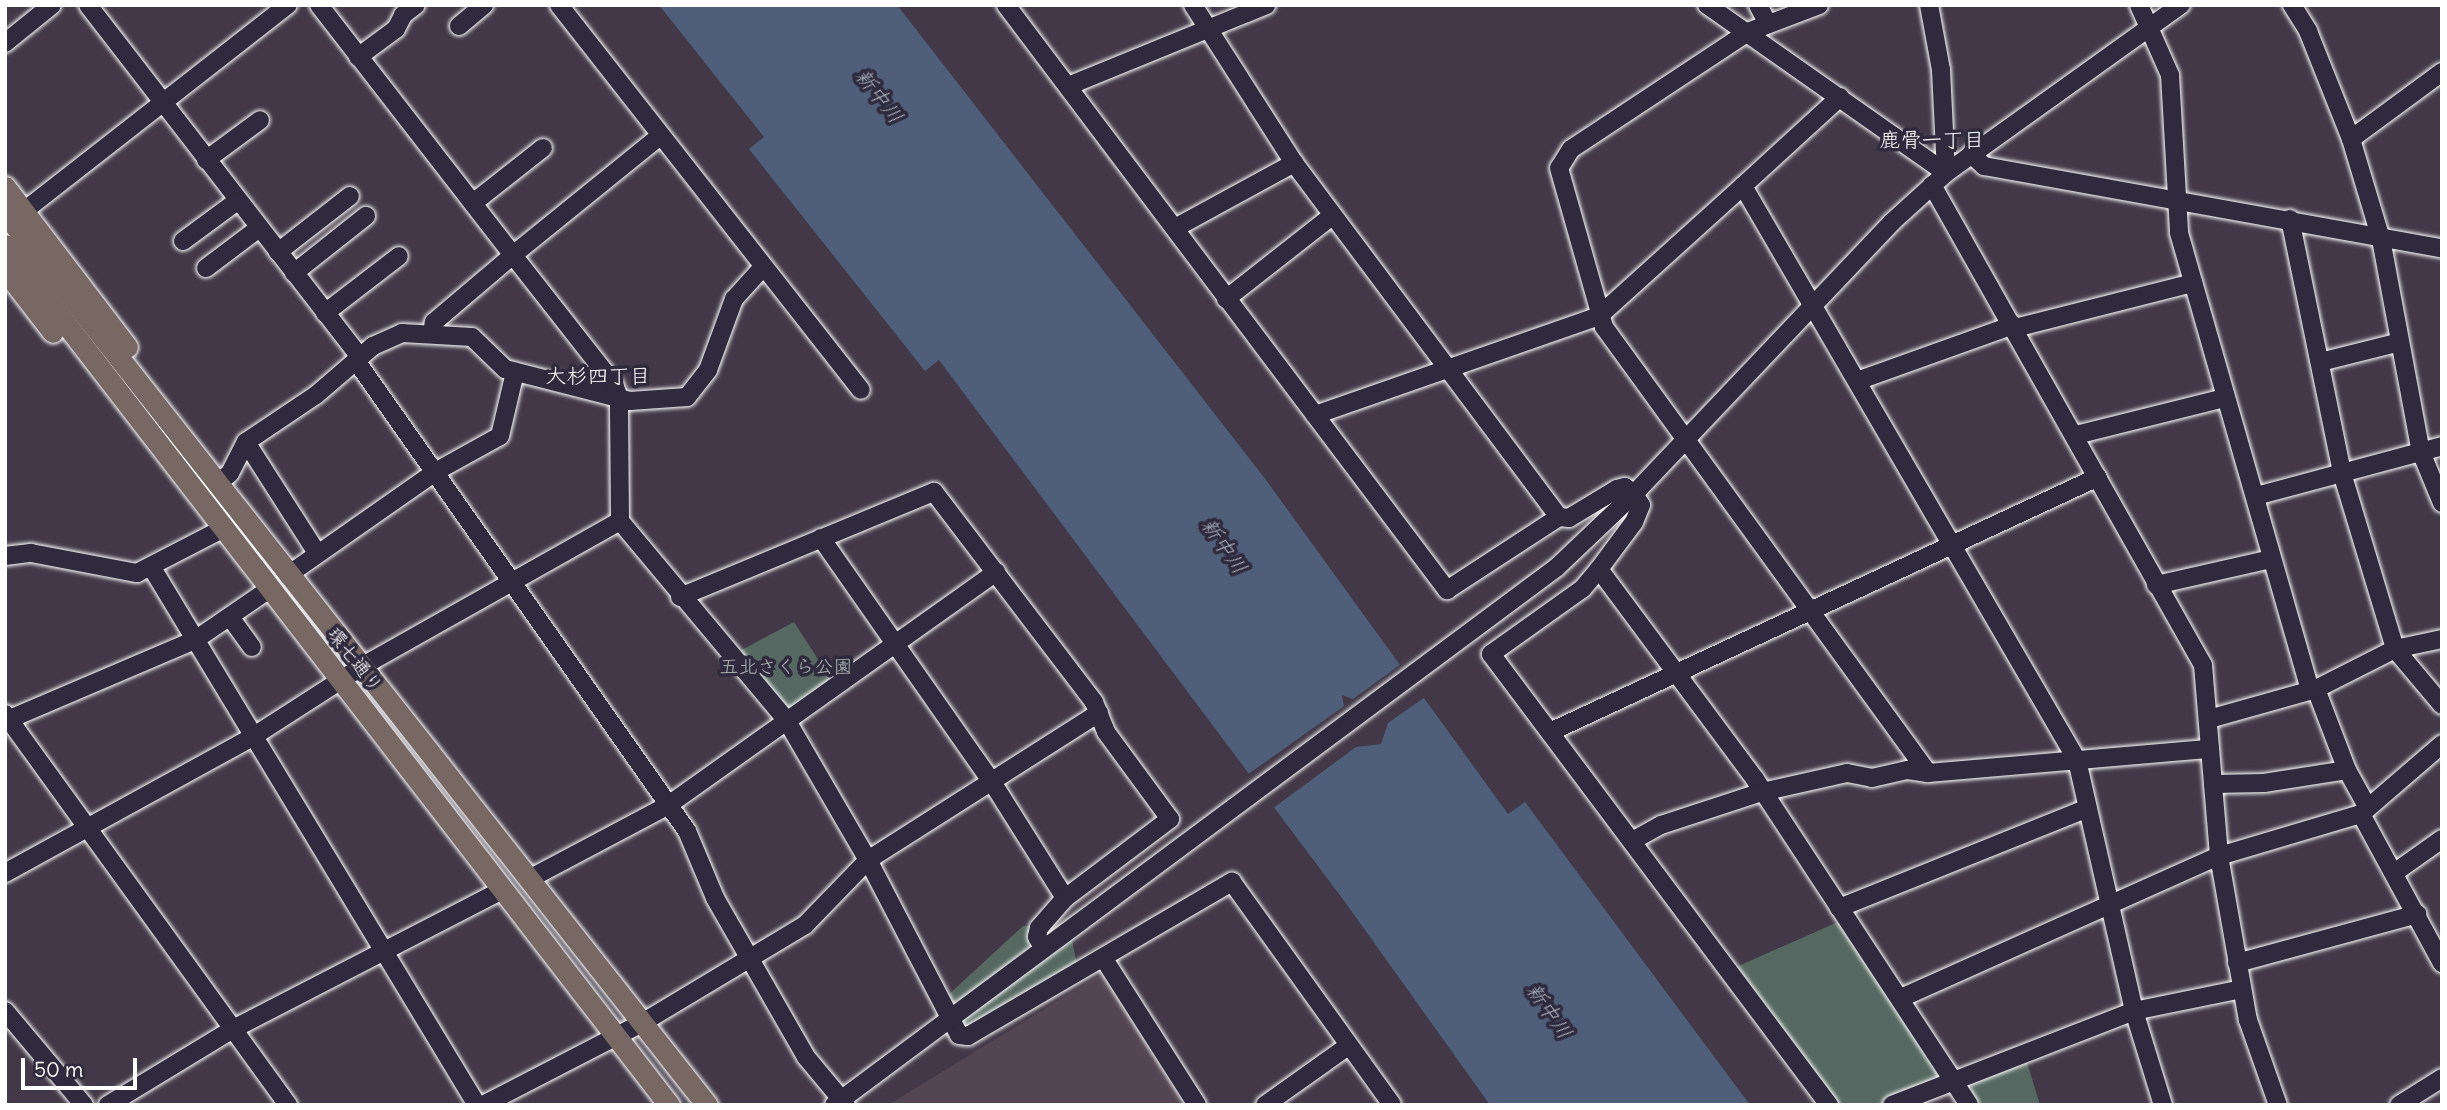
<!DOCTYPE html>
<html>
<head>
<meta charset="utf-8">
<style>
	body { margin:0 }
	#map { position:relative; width:2447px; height:1110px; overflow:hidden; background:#423847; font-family:Delius,"Klee One",sans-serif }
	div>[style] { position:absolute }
	.built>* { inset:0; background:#534552 }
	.green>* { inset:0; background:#566861 }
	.water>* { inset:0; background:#4f5f79 }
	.pier>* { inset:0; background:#423847 }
	.roads { filter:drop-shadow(0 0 2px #fff) drop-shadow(0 0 2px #fff) }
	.minor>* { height:18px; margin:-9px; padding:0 9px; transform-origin:9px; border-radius:9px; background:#2f2a3d }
	.major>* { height:21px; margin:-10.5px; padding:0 10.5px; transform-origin:10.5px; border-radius:10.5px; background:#776864 }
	span { translate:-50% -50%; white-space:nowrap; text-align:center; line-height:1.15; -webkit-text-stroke:7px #2f2a3d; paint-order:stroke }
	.street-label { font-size:19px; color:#fff }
	.park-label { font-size:19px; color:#b3bbb8 }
	.water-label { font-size:21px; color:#b0b7c3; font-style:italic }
	.neighbourhood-label { font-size:21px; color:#fff }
	.frame { position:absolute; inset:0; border:7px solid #fff; pointer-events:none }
	.scale { position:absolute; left:21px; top:1058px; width:116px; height:32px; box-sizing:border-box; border:4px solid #fff; border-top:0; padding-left:9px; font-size:21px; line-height:24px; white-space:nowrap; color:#fff; -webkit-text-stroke:5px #2f2a3d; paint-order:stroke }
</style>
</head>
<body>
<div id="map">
	<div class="built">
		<i style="clip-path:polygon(1103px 973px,1184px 1105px,888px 1105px)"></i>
	</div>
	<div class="green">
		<i style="clip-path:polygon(794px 622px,834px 684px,787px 718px,734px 654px)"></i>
		<i style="clip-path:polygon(1838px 922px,1940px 1070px,1937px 1082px,1878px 1105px,1836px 1105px,1736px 967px)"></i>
		<i style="clip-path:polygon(1023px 926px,1034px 926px,1027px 949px,965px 998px,954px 1002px,946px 997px)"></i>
		<i style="clip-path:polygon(1072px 940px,1077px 965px,963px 1030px,960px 1021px)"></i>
		<i style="clip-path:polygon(2027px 1062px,2040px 1105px,1980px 1105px,1971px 1091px,1972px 1084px)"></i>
	</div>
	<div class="water">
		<i style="clip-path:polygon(659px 5px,897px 5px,1266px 480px,1508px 814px,1525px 802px,1750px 1105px,1490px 1105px,1345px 902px,939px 360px,925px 371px,749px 149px,764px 137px)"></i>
	</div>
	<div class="pier">
		<i style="clip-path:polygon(1401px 664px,1425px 697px,1388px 723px,1381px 744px,1356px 747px,1272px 809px,1247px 775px,1344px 706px,1342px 695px,1353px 699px)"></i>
	</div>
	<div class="roads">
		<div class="minor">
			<i style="left:88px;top:5px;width:446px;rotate:52.3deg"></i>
			<i style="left:319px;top:5px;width:316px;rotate:52.2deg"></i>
			<i style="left:513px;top:255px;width:104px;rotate:139.7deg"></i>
			<i style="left:434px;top:322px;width:10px;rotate:101deg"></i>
			<i style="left:559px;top:5px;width:489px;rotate:51.9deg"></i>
			<i style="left:1006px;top:5px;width:733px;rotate:52.99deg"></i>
			<i style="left:1447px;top:590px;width:134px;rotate:-33.1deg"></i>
			<i style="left:1193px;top:5px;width:188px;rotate:57.4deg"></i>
			<i style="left:1294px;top:163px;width:442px;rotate:53.2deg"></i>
			<i style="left:1559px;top:517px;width:10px;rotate:6deg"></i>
			<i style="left:1569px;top:518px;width:56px;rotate:-31.1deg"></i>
			<i style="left:1617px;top:489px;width:8px;rotate:-14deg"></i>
			<i style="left:1625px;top:487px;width:11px;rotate:38deg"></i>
			<i style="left:1634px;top:494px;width:13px;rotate:58deg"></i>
			<i style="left:1641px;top:505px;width:18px;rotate:112deg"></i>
			<i style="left:1634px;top:522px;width:59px;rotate:126.7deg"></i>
			<i style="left:1599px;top:569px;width:262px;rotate:53.4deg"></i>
			<i style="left:1755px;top:779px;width:390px;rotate:56.7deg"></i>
			<i style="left:1707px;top:5px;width:292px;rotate:35.1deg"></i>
			<i style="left:1758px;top:5px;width:19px;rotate:62deg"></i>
			<i style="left:1819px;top:5px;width:76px;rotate:159.2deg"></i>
			<i style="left:1748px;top:32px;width:212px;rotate:146.5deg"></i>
			<i style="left:1571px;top:149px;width:22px;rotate:122deg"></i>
			<i style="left:1559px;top:168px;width:165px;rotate:74.2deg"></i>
			<i style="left:1604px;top:327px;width:551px;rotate:54deg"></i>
			<i style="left:1929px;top:5px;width:66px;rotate:79.5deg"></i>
			<i style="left:1941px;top:70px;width:103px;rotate:87.2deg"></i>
			<i style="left:2139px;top:5px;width:77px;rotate:66.1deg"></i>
			<i style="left:2170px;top:75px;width:158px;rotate:86.7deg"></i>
			<i style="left:2179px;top:233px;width:475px;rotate:74deg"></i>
			<i style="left:2292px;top:5px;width:31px;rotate:58deg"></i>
			<i style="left:2308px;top:31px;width:116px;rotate:68.3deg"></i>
			<i style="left:2351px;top:139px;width:104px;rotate:73.3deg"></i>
			<i style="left:2381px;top:239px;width:217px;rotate:79.4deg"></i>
			<i style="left:2421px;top:452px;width:55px;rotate:67.6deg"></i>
			<i style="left:459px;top:26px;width:33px;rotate:-40deg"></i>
			<i style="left:5px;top:43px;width:60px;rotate:-39deg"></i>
			<i style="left:358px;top:57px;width:47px;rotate:-36.4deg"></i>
			<i style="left:396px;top:29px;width:16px;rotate:-63deg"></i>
			<i style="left:403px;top:15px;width:16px;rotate:-38deg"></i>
			<i style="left:1068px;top:86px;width:214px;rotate:-22.2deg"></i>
			<i style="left:1840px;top:97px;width:132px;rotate:137.5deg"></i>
			<i style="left:1743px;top:186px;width:664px;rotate:59.81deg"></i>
			<i style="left:2077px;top:760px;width:257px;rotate:77.2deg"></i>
			<i style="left:2134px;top:1011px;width:98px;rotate:72.9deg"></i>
			<i style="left:2351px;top:139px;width:113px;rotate:-36.4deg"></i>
			<i style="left:1971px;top:154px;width:18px;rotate:43deg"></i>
			<i style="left:1984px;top:166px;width:465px;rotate:10.2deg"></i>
			<i style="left:206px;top:160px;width:67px;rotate:-36.5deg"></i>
			<i style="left:1932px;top:185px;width:551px;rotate:60.55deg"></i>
			<i style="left:2203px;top:665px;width:192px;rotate:85.2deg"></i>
			<i style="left:2219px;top:856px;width:167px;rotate:80deg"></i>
			<i style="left:2248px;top:1020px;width:90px;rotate:70.6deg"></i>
			<i style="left:473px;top:203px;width:89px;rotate:-38.2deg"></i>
			<i style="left:24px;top:211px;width:335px;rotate:-38deg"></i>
			<i style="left:2290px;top:219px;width:259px;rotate:78.4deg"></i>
			<i style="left:2342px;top:473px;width:184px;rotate:73.2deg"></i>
			<i style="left:2395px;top:649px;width:73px;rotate:50deg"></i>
			<i style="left:1175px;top:228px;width:136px;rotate:-28.6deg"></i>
			<i style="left:183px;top:241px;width:67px;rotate:-36.5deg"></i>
			<i style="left:278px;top:252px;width:91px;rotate:-37.9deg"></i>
			<i style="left:206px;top:268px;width:66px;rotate:-37deg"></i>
			<i style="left:294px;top:273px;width:92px;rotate:-38.4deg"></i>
			<i style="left:1226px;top:299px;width:135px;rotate:-38.1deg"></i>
			<i style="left:325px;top:313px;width:93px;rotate:-37.6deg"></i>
			<i style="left:2015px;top:328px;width:184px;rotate:-14.2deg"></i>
			<i style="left:357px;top:362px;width:573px;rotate:54.87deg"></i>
			<i style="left:687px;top:831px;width:73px;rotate:67.3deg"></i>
			<i style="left:715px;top:898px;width:183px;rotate:60.2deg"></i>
			<i style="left:806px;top:1057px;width:62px;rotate:50.2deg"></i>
			<i style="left:2320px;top:362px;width:82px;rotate:-14deg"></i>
			<i style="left:1857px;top:381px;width:166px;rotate:-19.7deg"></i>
			<i style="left:1315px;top:415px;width:301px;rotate:-19.2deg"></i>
			<i style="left:1599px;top:316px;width:194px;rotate:-42.1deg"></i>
			<i style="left:2076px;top:435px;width:153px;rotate:-14deg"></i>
			<i style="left:246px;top:442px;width:132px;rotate:57.4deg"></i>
			<i style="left:217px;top:484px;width:17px;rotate:-40deg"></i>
			<i style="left:230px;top:473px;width:35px;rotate:-63deg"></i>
			<i style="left:246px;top:442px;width:84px;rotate:-33.9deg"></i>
			<i style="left:316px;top:395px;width:75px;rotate:-40.7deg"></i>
			<i style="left:373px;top:346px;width:32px;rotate:-24deg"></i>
			<i style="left:402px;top:333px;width:70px;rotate:3.3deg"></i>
			<i style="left:472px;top:337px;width:46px;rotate:44.1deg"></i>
			<i style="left:505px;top:369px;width:129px;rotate:14.4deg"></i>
			<i style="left:630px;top:401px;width:57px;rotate:-4deg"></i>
			<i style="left:687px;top:397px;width:34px;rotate:-52deg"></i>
			<i style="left:708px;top:370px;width:76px;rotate:-69.9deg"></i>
			<i style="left:734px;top:299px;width:43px;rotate:-47.8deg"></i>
			<i style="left:2256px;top:496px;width:193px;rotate:-15deg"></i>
			<i style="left:620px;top:521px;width:123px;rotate:-90.5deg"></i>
			<i style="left:619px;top:398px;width:15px;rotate:-110deg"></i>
			<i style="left:614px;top:384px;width:164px;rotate:-128.1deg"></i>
			<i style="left:513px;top:255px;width:189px;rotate:-39deg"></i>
			<i style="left:821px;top:538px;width:298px;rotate:55deg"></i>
			<i style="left:992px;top:782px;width:137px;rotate:57.8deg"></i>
			<i style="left:5px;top:556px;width:26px;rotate:-7deg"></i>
			<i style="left:31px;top:553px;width:108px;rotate:10.7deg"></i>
			<i style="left:137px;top:573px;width:98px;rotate:-27.3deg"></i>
			<i style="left:152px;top:568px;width:628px;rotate:58.82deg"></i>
			<i style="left:1599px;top:569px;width:26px;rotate:130deg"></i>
			<i style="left:1582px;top:589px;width:112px;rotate:144.5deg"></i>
			<i style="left:1491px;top:654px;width:564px;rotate:53.15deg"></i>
			<i style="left:288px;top:575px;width:179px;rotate:-35deg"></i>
			<i style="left:435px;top:472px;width:74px;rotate:-29deg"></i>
			<i style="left:500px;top:436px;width:66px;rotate:-76.8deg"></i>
			<i style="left:2156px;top:585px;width:118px;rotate:-12.7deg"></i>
			<i style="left:680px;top:597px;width:275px;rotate:-22.5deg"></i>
			<i style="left:934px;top:492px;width:264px;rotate:52.7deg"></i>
			<i style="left:1094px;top:702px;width:32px;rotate:68deg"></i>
			<i style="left:1106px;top:732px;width:108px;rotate:53.7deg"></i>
			<i style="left:1170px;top:819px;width:131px;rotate:143deg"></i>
			<i style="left:1065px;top:898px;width:40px;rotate:131deg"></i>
			<i style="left:1039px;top:928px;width:9px;rotate:103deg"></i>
			<i style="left:1037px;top:937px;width:12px;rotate:59deg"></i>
			<i style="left:230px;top:617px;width:37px;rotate:54deg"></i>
			<i style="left:2316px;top:689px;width:87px;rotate:69.1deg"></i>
			<i style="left:2347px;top:770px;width:43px;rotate:61.1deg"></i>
			<i style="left:5px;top:714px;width:483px;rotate:54.1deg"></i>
			<i style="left:2209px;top:719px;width:111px;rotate:-15.7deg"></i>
			<i style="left:2316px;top:689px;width:89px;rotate:-26.9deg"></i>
			<i style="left:2395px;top:649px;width:48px;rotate:-12deg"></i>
			<i style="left:5px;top:721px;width:207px;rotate:-23.1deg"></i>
			<i style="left:195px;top:640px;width:92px;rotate:-34.4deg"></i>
			<i style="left:1550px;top:732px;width:604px;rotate:-24.95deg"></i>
			<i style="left:2213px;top:784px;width:51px;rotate:-1.1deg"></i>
			<i style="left:2264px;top:783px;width:84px;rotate:-8.9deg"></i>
			<i style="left:2361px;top:814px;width:170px;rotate:61.5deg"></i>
			<i style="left:1632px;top:841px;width:33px;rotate:-29deg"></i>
			<i style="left:1661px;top:825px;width:106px;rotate:-18.1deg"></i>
			<i style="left:1762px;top:792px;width:87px;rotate:-12.6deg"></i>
			<i style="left:1847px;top:773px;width:25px;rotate:11deg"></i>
			<i style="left:1872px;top:778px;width:37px;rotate:-13deg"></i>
			<i style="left:1908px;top:770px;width:20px;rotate:9deg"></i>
			<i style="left:1928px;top:773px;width:283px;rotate:-4.9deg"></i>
			<i style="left:5px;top:873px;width:284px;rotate:-28.8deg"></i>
			<i style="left:254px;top:736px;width:127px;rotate:-32.8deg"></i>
			<i style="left:361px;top:667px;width:297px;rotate:-29.4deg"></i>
			<i style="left:620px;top:521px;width:261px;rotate:50.1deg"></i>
			<i style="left:787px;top:721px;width:161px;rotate:59.8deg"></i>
			<i style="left:868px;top:860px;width:197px;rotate:62.5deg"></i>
			<i style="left:959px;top:1035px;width:9px;rotate:6deg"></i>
			<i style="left:968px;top:1036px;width:306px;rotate:-30.3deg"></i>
			<i style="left:1232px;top:882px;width:274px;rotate:54.3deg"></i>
			<i style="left:2394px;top:873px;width:59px;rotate:-35.3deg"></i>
			<i style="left:529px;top:879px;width:156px;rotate:-27.9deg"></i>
			<i style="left:667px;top:806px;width:404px;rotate:-35.4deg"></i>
			<i style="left:1839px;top:908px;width:268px;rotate:-21.9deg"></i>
			<i style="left:1104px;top:959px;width:173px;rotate:57.5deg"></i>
			<i style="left:2237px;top:963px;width:187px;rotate:-15.2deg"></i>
			<i style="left:1901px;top:998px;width:348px;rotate:-24.1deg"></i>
			<i style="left:2219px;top:856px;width:148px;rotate:-16.5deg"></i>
			<i style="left:2361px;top:814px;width:107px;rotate:-40.8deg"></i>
			<i style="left:5px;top:1011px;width:123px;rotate:50deg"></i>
			<i style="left:108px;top:1105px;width:146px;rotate:-31.3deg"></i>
			<i style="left:233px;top:1029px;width:303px;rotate:-27.3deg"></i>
			<i style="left:483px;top:1105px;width:179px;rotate:-27.3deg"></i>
			<i style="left:642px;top:1023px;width:190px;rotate:-31deg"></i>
			<i style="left:805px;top:925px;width:91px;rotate:-45.9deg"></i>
			<i style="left:868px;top:860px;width:274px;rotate:-32.5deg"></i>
			<i style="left:834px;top:1105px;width:901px;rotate:-36.65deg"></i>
			<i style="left:1557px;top:567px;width:106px;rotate:-43.5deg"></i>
			<i style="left:1634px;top:494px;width:375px;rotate:-46.5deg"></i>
			<i style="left:1892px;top:222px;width:73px;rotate:-42.2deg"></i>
			<i style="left:1946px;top:173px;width:289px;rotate:-35.6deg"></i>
			<i style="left:1265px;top:1105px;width:102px;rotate:-35.4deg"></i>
			<i style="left:1892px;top:1105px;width:260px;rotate:-21.2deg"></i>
			<i style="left:2134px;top:1011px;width:110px;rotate:-11.5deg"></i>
			<i style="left:2399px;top:1105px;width:51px;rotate:-32.1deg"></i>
		</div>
		<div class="major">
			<i style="left:5px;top:187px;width:201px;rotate:52.7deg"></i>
			<i style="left:5px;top:213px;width:1135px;rotate:51.8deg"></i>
			<i style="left:5px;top:245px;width:1087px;rotate:52.33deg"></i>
			<i style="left:5px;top:270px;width:78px;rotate:52.3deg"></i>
		</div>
	</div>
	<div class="street-label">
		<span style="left:355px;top:660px;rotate:52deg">環七通り</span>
	</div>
	<div class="park-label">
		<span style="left:786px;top:667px">五北さくら公園</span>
	</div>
	<div class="water-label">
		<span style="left:879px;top:96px;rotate:52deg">新中川</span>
		<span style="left:1224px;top:546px;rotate:55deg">新中川</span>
		<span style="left:1549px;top:1011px;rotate:55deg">新中川</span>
	</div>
	<div class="neighbourhood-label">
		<span style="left:1932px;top:140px">鹿骨一丁目</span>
		<span style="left:598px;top:376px">大杉四丁目</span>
	</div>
	<div class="frame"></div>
	<div class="scale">50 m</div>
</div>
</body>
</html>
